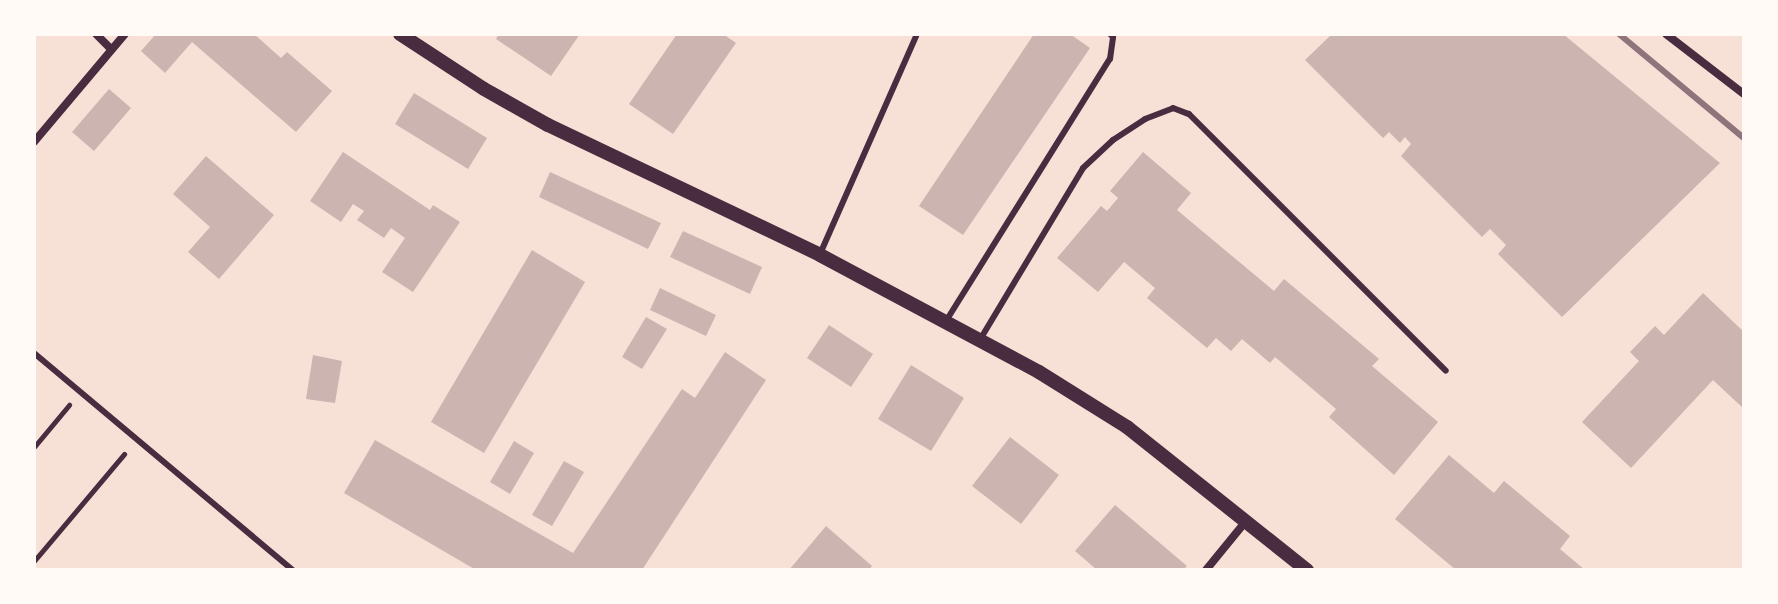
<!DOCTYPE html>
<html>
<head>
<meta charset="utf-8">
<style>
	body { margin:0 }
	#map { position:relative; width:1778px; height:604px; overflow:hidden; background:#f7e1d7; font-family:"Golos Text",sans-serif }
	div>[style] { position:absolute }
	.building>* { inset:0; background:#ccb4b1 }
	.path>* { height:5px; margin:-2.5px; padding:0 2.5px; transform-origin:2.5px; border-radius:2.5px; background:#4a2c40 }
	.service>* { height:6px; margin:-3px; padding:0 3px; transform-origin:3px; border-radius:3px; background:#4a2c40 }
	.minor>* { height:8px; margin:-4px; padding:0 4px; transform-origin:4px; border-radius:4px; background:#4a2c40 }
	.tertiary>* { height:14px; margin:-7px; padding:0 7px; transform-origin:7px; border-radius:7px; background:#4a2c40 }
	.rail>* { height:6px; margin:-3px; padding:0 3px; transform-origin:3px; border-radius:3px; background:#8f747c }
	span { translate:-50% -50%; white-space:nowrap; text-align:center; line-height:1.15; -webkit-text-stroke:7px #fffaf5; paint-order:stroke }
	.frame { position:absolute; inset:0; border:36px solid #fffaf5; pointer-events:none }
</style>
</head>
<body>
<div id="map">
	<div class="building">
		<i style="clip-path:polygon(156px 34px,254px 34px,281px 58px,287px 52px,332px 91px,296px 132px,192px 42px,165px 73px,141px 51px)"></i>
		<i style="clip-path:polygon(499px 34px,580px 34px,551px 76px,496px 39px)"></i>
		<i style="clip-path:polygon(677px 34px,723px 34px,736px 43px,673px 134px,629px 104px)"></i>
		<i style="clip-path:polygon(1034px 34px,1070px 34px,1090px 48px,963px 235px,919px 206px)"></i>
		<i style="clip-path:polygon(1332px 34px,1563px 34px,1720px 163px,1562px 317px,1498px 254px,1506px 245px,1490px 229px,1482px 237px,1401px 156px,1411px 144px,1405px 137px,1400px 143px,1389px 132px,1383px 138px,1305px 60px)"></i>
		<i style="clip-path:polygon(109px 89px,131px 108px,94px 151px,72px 132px)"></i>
		<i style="clip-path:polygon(414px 93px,487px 138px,468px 169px,395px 124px)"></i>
		<i style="clip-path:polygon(343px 152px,430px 210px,433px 205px,460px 222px,413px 292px,382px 272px,405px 238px,391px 228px,384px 238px,357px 220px,364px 211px,353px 204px,341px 222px,310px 201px)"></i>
		<i style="clip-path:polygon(1143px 152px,1191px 193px,1177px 210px,1274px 291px,1284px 279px,1379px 359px,1372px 366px,1438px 422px,1394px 475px,1329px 417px,1336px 409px,1275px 357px,1270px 363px,1242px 339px,1231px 351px,1216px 338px,1207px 348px,1147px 298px,1155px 288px,1124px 262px,1098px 292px,1057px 258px,1101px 206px,1107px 211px,1118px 198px,1110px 191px)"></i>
		<i style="clip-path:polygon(206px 156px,274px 215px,219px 279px,188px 252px,210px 227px,173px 194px)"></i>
		<i style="clip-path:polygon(550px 172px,661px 223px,648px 249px,539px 197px)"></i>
		<i style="clip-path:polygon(683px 231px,762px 267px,750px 294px,670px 257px)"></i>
		<i style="clip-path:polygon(532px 250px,585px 282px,484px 453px,431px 422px)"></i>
		<i style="clip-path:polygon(660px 288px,716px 315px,706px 336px,650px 310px)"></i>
		<i style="clip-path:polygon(1703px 293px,1744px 332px,1744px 409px,1713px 380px,1631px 468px,1582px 422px,1639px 361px,1630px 352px,1655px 326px,1664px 335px)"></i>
		<i style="clip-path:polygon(646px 317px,667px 329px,642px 369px,622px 357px)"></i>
		<i style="clip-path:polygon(829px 325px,873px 354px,851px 387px,807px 358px)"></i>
		<i style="clip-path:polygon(725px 352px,766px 380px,642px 570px,476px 570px,344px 493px,375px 440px,573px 553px,682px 389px,695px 398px)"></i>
		<i style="clip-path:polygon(313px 355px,342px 361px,335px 403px,306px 399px)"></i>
		<i style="clip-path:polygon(911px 365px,964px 398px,931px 451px,878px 419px)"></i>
		<i style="clip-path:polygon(1010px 437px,1059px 475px,1021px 524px,972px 486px)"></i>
		<i style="clip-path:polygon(514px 441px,534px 453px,510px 494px,490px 482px)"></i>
		<i style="clip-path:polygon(1449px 455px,1494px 493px,1504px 481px,1570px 536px,1560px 549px,1585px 570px,1456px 570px,1395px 519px)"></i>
		<i style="clip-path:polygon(564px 461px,584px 472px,552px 526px,532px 515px)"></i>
		<i style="clip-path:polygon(1115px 505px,1187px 566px,1183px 570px,1097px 570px,1075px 551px)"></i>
		<i style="clip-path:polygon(826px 526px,872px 566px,869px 570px,789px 570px)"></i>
	</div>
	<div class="path">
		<i style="left:34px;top:447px;width:55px;rotate:-50.2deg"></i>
		<i style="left:34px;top:561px;width:140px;rotate:-49.9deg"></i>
	</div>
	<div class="service">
		<i style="left:820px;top:254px;width:240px;rotate:-66.2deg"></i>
		<i style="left:946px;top:321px;width:309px;rotate:-58deg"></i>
		<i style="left:1110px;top:59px;width:22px;rotate:-82deg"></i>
		<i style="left:1113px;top:37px;width:4px;rotate:-135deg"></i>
		<i style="left:981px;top:338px;width:198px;rotate:-59deg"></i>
		<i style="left:1083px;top:168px;width:41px;rotate:-43deg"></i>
		<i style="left:1113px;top:140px;width:38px;rotate:-33deg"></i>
		<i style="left:1145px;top:119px;width:30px;rotate:-21deg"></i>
		<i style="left:1173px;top:108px;width:17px;rotate:21deg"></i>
		<i style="left:1189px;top:114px;width:363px;rotate:45deg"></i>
		<i style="left:34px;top:353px;width:338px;rotate:40deg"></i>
	</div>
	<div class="minor">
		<i style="left:96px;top:34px;width:21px;rotate:45deg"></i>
		<i style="left:1666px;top:34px;width:98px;rotate:37.6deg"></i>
		<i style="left:34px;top:142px;width:141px;rotate:-49.9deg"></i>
		<i style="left:1206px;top:570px;width:63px;rotate:-50.8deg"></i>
	</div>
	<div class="tertiary">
		<i style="left:400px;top:34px;width:100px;rotate:33.2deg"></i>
		<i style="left:484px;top:89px;width:73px;rotate:29.4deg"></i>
		<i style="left:548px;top:125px;width:301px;rotate:25.5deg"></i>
		<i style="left:820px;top:255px;width:248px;rotate:28.1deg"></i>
		<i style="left:1039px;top:372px;width:104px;rotate:32deg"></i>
		<i style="left:1127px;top:427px;width:230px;rotate:38.5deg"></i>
	</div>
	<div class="rail">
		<i style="left:1619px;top:34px;width:163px;rotate:39.8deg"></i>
	</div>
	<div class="frame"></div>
</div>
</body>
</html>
